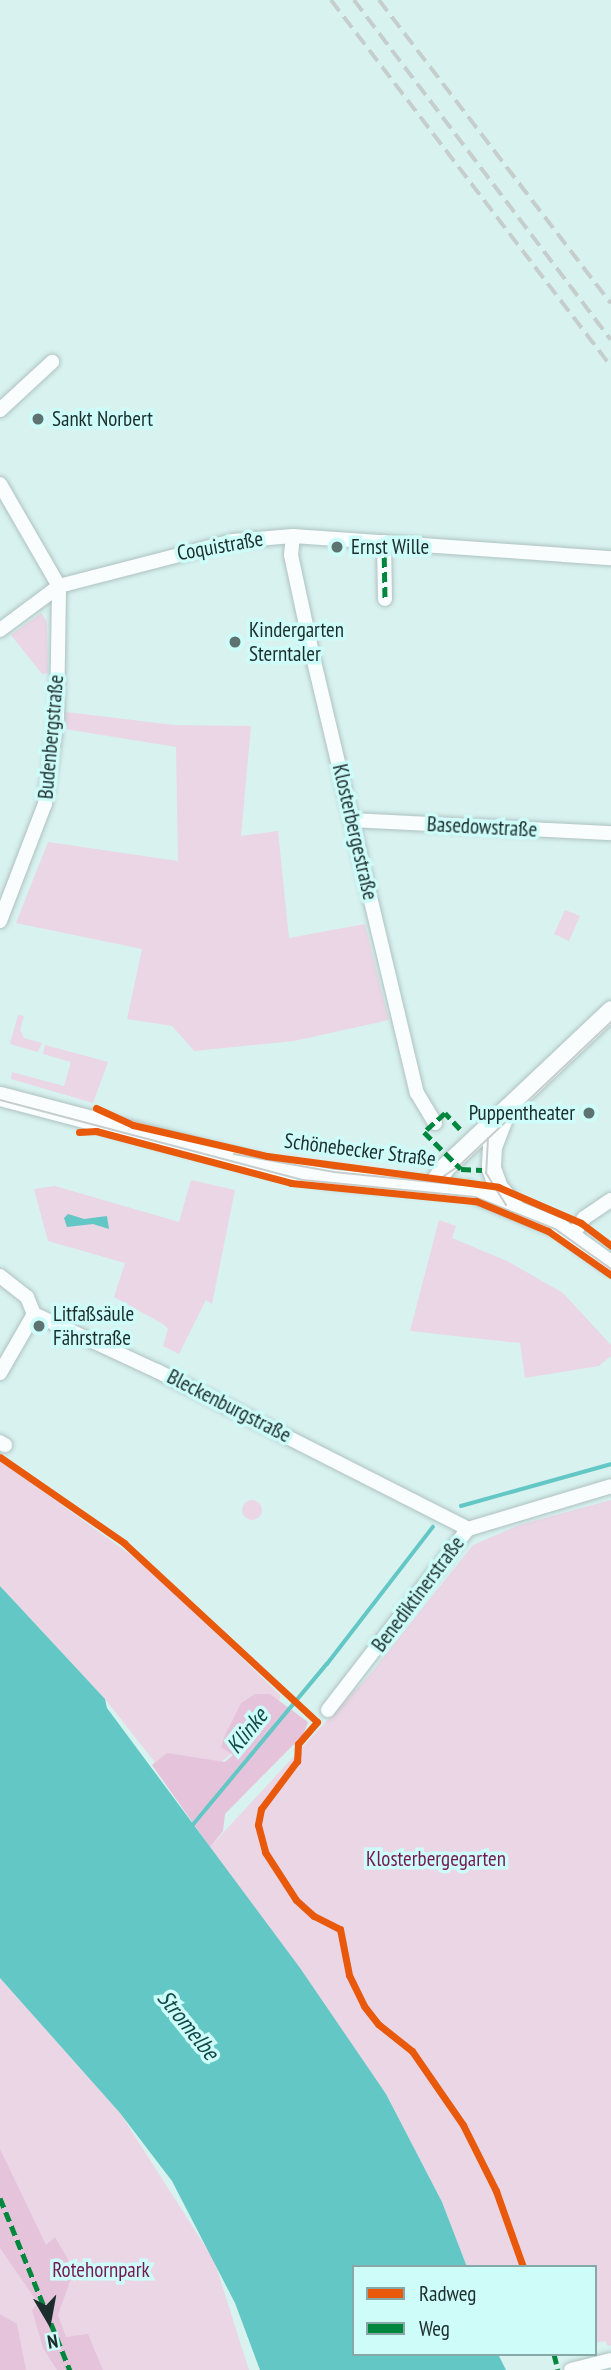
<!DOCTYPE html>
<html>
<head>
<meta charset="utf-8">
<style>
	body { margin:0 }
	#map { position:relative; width:611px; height:2370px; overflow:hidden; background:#d8f2f0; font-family:"PT Sans Narrow",sans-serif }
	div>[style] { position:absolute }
	.green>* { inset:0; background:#ead6e5 }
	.round { border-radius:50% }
	.forest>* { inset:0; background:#e5c4db }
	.water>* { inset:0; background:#62c7c5 }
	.stream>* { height:3.5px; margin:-1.75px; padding:0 1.75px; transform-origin:1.75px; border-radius:1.75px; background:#62c7c5 }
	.roads { filter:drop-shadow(0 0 2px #aec2c1) drop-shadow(0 0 2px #aec2c1) }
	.minor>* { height:14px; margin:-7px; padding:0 7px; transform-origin:7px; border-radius:7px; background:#f9fdfd }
	.secondary>* { height:19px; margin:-9.5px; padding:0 9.5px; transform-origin:9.5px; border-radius:9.5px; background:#f9fdfd }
	.tram>* { height:2px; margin:-1px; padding:0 1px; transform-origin:1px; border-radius:1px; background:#c6cdcd }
	.rail>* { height:3.5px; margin-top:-1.75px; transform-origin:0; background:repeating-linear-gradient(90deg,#c6cdcd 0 14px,transparent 0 21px) }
	.quiet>* { height:5px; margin-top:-2.5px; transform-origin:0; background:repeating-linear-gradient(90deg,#00873e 0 10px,transparent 0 15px) }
	.cycleway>* { height:7px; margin:-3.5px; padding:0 3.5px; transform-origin:3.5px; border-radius:3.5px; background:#e8590c }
	.dots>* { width:19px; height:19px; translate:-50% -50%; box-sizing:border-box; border:4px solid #cdfcf9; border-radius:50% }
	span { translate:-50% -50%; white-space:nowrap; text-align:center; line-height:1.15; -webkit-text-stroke:7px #cdfcf9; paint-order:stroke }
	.poi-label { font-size:21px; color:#1b2d2d }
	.left { translate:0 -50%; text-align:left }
	.right { translate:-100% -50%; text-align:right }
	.street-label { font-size:21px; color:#1b2d2d }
	.park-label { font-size:21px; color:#761953 }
	.water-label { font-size:23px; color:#114948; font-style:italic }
	.legend { position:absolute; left:352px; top:2265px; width:245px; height:91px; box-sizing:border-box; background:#cdfcf9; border:2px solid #86a9a7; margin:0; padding:9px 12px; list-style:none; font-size:21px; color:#1b2d2d }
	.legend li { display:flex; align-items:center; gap:14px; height:35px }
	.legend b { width:35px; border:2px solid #86a9a7 }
	.north { position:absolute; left:14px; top:2286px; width:70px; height:70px; -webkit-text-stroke:5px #cdfcf9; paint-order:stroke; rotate:170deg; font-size:19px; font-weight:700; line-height:28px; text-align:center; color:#1b2d2d }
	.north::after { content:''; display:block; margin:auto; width:24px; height:32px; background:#1b2d2d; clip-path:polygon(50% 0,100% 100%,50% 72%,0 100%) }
</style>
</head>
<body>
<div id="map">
	<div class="green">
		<i style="clip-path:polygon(41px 613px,47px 622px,48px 673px,42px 674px,11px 635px)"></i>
		<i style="clip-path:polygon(66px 712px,174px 725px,251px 726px,241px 836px,278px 831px,289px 938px,365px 924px,389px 1020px,294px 1041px,194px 1051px,172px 1026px,127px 1019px,142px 949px,16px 923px,48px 842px,178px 861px,176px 747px,65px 729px)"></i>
		<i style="clip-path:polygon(565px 910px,580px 916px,569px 941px,554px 934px)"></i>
		<i style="clip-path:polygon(18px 1015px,24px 1016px,20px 1030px,24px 1038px,42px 1043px,38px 1052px,10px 1044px)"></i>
		<i style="clip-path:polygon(45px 1045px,108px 1062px,93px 1103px,11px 1079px,12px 1072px,64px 1086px,71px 1062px,43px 1054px)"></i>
		<i style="clip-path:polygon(191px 1180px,235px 1190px,212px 1304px,206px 1300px,179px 1354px,163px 1346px,168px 1329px,163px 1324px,114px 1297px,125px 1263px,48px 1241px,34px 1189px,55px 1186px,179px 1222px)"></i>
		<i style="clip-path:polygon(439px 1220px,456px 1226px,452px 1238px,507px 1261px,563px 1293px,611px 1345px,611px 1356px,599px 1366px,525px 1378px,520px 1343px,410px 1331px)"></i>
		<i style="clip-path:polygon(0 1460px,150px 1569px,281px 1696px,264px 1728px,180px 1794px,105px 1699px,0 1586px)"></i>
		<i style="clip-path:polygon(611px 1500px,611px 2345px,608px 2346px,605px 2341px,595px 2343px,595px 2267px,467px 2267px,442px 2202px,386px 2094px,210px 1847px,370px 1674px,473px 1545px,519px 1525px)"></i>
		<i class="round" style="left:242px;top:1500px;width:20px;height:20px"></i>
		<i style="clip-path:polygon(0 1978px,120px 2113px,214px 2260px,249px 2370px,0 2370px)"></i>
	</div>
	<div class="forest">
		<i style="clip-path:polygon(255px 1694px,270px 1694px,308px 1722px,303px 1735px,225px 1814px,223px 1831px,210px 1847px,152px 1765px,167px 1753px,225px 1762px,233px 1755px,221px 1747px,225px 1735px,241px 1703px)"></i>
		<i style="clip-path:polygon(0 2149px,46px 2245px,55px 2237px,74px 2270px,58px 2315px,66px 2337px,88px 2334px,103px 2370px,57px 2370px,43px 2348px,32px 2310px,38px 2303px,0 2248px)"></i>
		<i style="clip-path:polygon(0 2314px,17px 2324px,26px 2370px,0 2370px)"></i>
	</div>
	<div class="water">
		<i style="clip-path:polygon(68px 1214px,84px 1219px,107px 1216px,109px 1229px,93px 1224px,67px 1227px,64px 1218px)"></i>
		<i style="clip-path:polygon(0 1586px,105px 1699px,107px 1708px,300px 1968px,386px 2094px,442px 2202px,467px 2267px,354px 2267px,354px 2354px,498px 2354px,506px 2370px,260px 2370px,235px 2303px,172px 2181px,120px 2113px,0 1978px)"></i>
	</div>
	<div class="stream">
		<i style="left:461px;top:1506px;width:156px;rotate:-15.6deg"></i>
		<i style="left:191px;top:1827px;width:212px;rotate:-50.2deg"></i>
		<i style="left:327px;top:1664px;width:173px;rotate:-52.3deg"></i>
	</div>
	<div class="roads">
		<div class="minor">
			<i style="left:0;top:410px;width:71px;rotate:-42.7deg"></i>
			<i style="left:0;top:484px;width:118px;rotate:60deg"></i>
			<i style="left:293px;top:536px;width:19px;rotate:96deg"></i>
			<i style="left:291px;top:555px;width:100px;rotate:77.9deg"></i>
			<i style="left:312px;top:653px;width:452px;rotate:76.6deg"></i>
			<i style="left:417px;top:1093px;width:35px;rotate:59deg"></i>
			<i style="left:384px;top:542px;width:57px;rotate:89deg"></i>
			<i style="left:0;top:630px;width:74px;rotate:-36.7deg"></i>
			<i style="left:59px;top:586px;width:180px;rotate:-14.5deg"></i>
			<i style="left:233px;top:541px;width:60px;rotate:-4.8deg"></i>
			<i style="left:293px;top:536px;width:319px;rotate:4deg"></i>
			<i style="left:353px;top:820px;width:258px;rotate:2.9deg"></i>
			<i style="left:0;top:921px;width:125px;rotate:-69deg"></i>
			<i style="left:45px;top:804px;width:88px;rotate:-82.1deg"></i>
			<i style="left:57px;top:717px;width:131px;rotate:-89.1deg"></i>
			<i style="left:573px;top:1235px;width:20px;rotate:-57deg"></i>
			<i style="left:584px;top:1218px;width:32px;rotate:-34deg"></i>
			<i style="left:0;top:1276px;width:34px;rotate:38deg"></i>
			<i style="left:27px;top:1297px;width:18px;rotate:68deg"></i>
			<i style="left:34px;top:1314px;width:136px;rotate:24.9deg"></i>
			<i style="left:157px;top:1371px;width:349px;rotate:26.9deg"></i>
			<i style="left:0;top:1373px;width:68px;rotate:-60deg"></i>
			<i style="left:0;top:1442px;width:6px;rotate:31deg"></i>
			<i style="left:328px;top:1710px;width:229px;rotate:-52.3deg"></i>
			<i style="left:468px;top:1529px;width:149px;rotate:-16.7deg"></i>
			<i style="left:571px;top:2370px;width:41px;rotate:-14deg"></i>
		</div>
		<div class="secondary">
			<i style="left:0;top:1096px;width:280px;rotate:14.7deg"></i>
			<i style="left:271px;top:1167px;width:64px;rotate:10.8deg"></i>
			<i style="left:334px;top:1179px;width:133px;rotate:4.7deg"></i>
			<i style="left:467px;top:1190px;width:100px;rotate:22.2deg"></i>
			<i style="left:560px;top:1228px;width:63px;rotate:36deg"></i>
			<i style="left:503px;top:1118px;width:30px;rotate:111deg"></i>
			<i style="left:492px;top:1146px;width:22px;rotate:93deg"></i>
			<i style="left:491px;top:1168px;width:20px;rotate:70deg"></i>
			<i style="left:498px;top:1187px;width:23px;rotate:50deg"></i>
			<i style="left:431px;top:1186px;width:25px;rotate:-53deg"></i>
			<i style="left:446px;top:1166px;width:227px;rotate:-43.4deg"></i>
		</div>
	</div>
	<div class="tram">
		<i style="left:0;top:1100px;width:313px;rotate:14.8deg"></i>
		<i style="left:303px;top:1180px;width:173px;rotate:5.6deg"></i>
		<i style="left:475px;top:1197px;width:86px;rotate:21.8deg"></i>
		<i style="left:555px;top:1229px;width:69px;rotate:35.5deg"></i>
		<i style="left:488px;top:1138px;width:35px;rotate:93deg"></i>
		<i style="left:486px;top:1173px;width:38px;rotate:58deg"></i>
		<i style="left:234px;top:1154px;width:102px;rotate:10.2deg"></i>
		<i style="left:334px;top:1172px;width:129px;rotate:5.8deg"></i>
		<i style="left:435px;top:1182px;width:30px;rotate:-34deg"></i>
		<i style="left:460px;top:1165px;width:208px;rotate:-43.4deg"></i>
	</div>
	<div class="rail">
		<i style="left:331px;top:0;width:461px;rotate:52.6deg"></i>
		<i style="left:354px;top:0;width:426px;rotate:52.9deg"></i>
		<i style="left:379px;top:0;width:382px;rotate:52.6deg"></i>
	</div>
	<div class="quiet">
		<i style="left:384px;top:542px;width:57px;rotate:89deg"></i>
		<i style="left:460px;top:1129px;width:22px;rotate:-133deg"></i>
		<i style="left:445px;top:1113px;width:28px;rotate:138deg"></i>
		<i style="left:424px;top:1132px;width:52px;rotate:45deg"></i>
		<i style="left:461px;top:1169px;width:21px;rotate:3deg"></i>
		<i style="left:0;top:2198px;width:186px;rotate:67.9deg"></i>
		<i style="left:554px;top:2354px;width:16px;rotate:76deg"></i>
	</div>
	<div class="cycleway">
		<i style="left:96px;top:1108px;width:41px;rotate:24.7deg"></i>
		<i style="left:133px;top:1125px;width:138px;rotate:13deg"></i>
		<i style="left:267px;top:1156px;width:233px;rotate:7.6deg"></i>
		<i style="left:498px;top:1187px;width:90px;rotate:23.4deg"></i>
		<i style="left:581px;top:1223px;width:38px;rotate:37deg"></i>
		<i style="left:79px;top:1132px;width:17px;rotate:-3deg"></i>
		<i style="left:96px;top:1131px;width:202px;rotate:14.9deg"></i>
		<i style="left:291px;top:1183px;width:186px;rotate:5.6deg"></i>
		<i style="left:476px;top:1201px;width:78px;rotate:22.6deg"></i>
		<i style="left:548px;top:1231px;width:77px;rotate:34.9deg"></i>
		<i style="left:0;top:1457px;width:151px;rotate:34.7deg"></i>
		<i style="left:124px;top:1543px;width:263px;rotate:42.8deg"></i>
		<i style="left:317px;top:1722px;width:29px;rotate:131deg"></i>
		<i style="left:298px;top:1744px;width:17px;rotate:93deg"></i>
		<i style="left:297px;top:1761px;width:60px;rotate:126.9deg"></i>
		<i style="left:261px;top:1809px;width:16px;rotate:101deg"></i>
		<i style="left:258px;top:1825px;width:28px;rotate:75deg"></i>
		<i style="left:265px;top:1852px;width:57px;rotate:57.1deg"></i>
		<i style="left:296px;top:1900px;width:24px;rotate:42deg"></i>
		<i style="left:314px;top:1916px;width:29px;rotate:27deg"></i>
		<i style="left:340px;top:1929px;width:47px;rotate:78.9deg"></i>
		<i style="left:349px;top:1975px;width:34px;rotate:64deg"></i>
		<i style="left:364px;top:2006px;width:23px;rotate:52deg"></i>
		<i style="left:378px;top:2024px;width:43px;rotate:38.5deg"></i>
		<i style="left:412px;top:2051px;width:90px;rotate:55.4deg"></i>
		<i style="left:463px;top:2125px;width:74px;rotate:63.4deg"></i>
		<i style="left:496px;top:2191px;width:81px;rotate:70.4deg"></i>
	</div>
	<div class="dots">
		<i style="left:38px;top:419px;background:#5d7271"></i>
		<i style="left:337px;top:547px;background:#5d7271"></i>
		<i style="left:235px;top:642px;background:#5d7271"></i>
		<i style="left:589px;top:1113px;background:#5d7271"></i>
		<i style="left:39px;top:1326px;background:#5d7271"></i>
	</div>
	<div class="poi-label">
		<span class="left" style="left:52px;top:419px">Sankt Norbert</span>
		<span class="left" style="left:351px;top:547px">Ernst Wille</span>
		<span class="left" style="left:249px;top:642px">Kindergarten<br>Sterntaler</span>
		<span class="right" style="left:575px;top:1113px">Puppentheater</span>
		<span class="left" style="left:53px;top:1326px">Litfaßsäule<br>Fährstraße</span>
	</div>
	<div class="street-label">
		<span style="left:220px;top:546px;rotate:-10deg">Coquistraße</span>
		<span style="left:51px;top:737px;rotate:-85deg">Budenbergstraße</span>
		<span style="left:482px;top:827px;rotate:3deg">Basedowstraße</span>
		<span style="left:355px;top:832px;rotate:77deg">Klosterbergestraße</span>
		<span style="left:360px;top:1150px;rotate:7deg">Schönebecker Straße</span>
		<span style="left:229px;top:1406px;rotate:27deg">Bleckenburgstraße</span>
		<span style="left:418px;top:1594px;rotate:-53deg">Benediktinerstraße</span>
	</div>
	<div class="park-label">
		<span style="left:436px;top:1859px">Klosterbergegarten</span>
		<span style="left:101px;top:2270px">Rotehornpark</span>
	</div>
	<div class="water-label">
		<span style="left:247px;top:1731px;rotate:-51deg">Klinke</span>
		<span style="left:188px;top:2025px;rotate:51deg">Stromelbe</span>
	</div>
	<ul class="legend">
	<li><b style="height:9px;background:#e8590c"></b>Radweg</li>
	<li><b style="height:9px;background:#00873e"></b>Weg</li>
	</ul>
	<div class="north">N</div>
</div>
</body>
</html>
